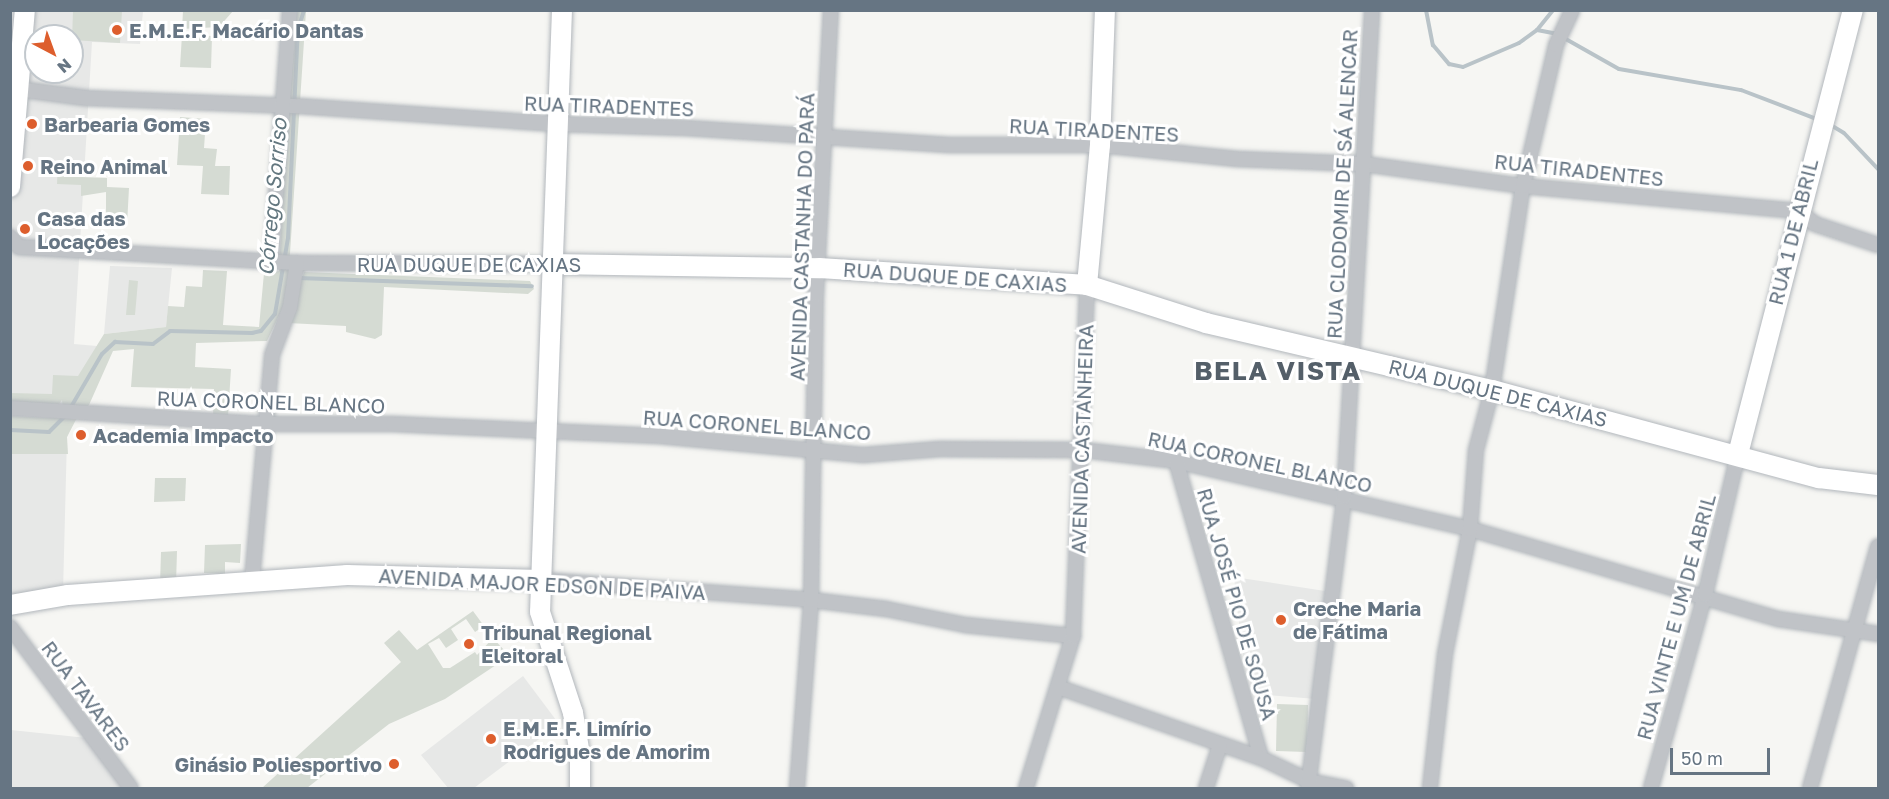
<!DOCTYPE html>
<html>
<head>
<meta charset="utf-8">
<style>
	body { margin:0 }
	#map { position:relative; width:1889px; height:799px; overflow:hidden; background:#f6f6f3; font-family:"Golos Text",sans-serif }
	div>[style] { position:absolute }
	.built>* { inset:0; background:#e7e8e7 }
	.green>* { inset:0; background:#d5dbd3 }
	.stream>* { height:4px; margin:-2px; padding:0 2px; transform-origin:2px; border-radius:2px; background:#b9c3c8 }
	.roads { filter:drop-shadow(0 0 2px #b2b7bc) drop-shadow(0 0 2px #b2b7bc) }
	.street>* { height:14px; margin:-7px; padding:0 7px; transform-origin:7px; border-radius:7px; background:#c0c3c7 }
	.secondary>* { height:20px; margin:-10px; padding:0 10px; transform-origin:10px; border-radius:10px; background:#fff }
	.dots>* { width:16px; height:16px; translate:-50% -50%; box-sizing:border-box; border:3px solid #fff; border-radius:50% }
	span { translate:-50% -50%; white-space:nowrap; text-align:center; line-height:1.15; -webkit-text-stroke:6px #fff; paint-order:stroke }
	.poi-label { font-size:20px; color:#667583; font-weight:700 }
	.left { translate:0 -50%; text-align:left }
	.right { translate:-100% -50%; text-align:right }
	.street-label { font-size:20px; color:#667583 }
	.water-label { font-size:21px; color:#63777f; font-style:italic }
	.district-label { font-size:26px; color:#545f69; font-weight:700; letter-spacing:1.5px }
	.frame { position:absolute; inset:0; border:12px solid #667583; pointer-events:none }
	.north { position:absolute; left:24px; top:24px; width:60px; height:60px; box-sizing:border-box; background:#fff; border:2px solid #c2c8cd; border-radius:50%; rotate:139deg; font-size:16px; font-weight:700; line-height:24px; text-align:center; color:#667583 }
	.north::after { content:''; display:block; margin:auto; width:21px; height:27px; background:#dd5e2d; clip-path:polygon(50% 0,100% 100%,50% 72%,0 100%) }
	.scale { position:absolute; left:1670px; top:748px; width:100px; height:27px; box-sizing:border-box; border:3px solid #667583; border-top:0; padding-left:8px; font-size:18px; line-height:21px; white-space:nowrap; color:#667583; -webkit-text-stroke:4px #fff; paint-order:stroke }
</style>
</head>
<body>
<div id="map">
	<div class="built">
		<i style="clip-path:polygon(evenodd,11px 11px,143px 11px,140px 44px,92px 42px,74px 344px,97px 346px,94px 367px,67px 437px,63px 593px,11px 605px,11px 11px,36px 36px,72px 36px,72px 72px,36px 72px,36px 36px)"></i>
		<i style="clip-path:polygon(110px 266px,172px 268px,166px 327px,104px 334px)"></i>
		<i style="clip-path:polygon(1234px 577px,1325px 591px,1316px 699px,1253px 694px,1242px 650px)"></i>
		<i style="clip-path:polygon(523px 676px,559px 724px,474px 788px,448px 788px,421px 755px)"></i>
		<i style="clip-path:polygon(11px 730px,87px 738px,124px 788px,11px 788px)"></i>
	</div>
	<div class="green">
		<i style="clip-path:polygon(73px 11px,122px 11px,120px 43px,72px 40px)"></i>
		<i style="clip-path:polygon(183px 11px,183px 10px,233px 11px,219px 27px,182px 29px)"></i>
		<i style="clip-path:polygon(298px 11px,306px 11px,287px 299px,267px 341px,196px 343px,195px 367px,231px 369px,228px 416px,213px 415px,214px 389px,131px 387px,134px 349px,113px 351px,89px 405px,81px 410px,67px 437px,68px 454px,11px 454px,10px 416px,50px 418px,62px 416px,63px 409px,62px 400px,58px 405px,11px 403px,11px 393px,52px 394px,53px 375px,78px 376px,104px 334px,166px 327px,168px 306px,184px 307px,186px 286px,202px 287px,203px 270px,227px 271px,223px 325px,259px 327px,264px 273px,279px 271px,292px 21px)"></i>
		<i style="clip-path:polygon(182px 35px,212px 36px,211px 68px,180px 67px)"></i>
		<i style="clip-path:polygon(180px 117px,206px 119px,204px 148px,217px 149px,215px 166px,230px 166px,229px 195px,201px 194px,203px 166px,177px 165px)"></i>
		<i style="clip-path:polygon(58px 162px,82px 163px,82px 177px,107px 178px,107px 187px,129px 188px,127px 225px,106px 225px,106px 192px,81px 196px,81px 185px,57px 184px)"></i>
		<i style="clip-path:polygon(304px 272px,530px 281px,534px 289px,528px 294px,384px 287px,382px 335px,375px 339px,346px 332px,346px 326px,288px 323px)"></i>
		<i style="clip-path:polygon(129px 280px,138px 281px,135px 315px,126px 315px)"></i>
		<i style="clip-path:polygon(155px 478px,186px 478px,185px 501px,154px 502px)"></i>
		<i style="clip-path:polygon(241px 544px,240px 563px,225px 562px,225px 574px,204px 573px,205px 545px)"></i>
		<i style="clip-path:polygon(177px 551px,176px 584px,160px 585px,161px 552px)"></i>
		<i style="clip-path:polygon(473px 611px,484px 626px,475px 632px,466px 619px,451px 629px,458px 640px,446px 648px,439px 638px,428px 644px,443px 668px,450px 668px,475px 652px,477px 655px,493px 638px,504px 650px,505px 659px,445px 699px,389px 724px,307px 788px,262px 788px,401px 662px,384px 643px,399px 630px,417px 650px)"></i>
		<i style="clip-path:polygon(1277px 704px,1308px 705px,1307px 752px,1276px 751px)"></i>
	</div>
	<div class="stream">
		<i style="left:1426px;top:10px;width:36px;rotate:79deg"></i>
		<i style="left:1433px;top:45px;width:25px;rotate:50deg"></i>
		<i style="left:1449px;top:64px;width:14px;rotate:12deg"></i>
		<i style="left:1463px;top:67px;width:61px;rotate:-23.2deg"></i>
		<i style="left:1519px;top:43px;width:22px;rotate:-36deg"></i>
		<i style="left:1537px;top:30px;width:26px;rotate:-51deg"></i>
		<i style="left:1537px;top:30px;width:20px;rotate:11deg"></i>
		<i style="left:1564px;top:38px;width:63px;rotate:29.4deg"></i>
		<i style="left:1619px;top:69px;width:124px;rotate:9.8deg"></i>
		<i style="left:1741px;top:90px;width:84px;rotate:21deg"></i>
		<i style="left:1829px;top:124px;width:17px;rotate:31deg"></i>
		<i style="left:1844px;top:133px;width:50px;rotate:46.6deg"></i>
		<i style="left:298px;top:278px;width:234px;rotate:2deg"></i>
		<i style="left:71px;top:407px;width:61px;rotate:-59.7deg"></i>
		<i style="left:102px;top:354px;width:18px;rotate:-43deg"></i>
		<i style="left:115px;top:342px;width:38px;rotate:3deg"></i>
		<i style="left:153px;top:344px;width:21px;rotate:-37deg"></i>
		<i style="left:170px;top:331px;width:82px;rotate:1.4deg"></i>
		<i style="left:252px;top:333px;width:9px;rotate:-13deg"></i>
		<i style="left:261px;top:331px;width:22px;rotate:-51deg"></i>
		<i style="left:275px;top:314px;width:77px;rotate:-80.3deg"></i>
		<i style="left:288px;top:238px;width:209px;rotate:-87.3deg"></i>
		<i style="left:298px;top:29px;width:20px;rotate:-72deg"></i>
		<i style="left:10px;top:430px;width:39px;rotate:3deg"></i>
		<i style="left:49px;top:432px;width:23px;rotate:-45deg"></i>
	</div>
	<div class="roads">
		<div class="street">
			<i style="left:10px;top:88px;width:77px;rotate:7.5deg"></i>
			<i style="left:86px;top:98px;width:212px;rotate:2.2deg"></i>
			<i style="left:298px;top:106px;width:259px;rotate:4deg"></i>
			<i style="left:556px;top:124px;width:130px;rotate:1.8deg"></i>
			<i style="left:686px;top:128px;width:264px;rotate:3.7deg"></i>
			<i style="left:949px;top:145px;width:151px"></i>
			<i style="left:1100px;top:145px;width:138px;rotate:5.8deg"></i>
			<i style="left:1237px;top:159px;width:127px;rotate:2.3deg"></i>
			<i style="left:1364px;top:164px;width:161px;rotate:7.9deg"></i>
			<i style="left:1523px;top:186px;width:276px;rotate:5.2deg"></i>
			<i style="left:1798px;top:211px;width:21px;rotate:37deg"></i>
			<i style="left:1815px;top:224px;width:66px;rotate:18.4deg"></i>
			<i style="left:10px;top:237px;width:13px;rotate:48deg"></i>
			<i style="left:19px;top:247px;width:278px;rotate:3.3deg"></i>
			<i style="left:297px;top:263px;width:253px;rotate:0.2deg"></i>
			<i style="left:271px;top:262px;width:253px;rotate:-85.7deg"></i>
			<i style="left:10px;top:408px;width:254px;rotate:3.6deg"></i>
			<i style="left:263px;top:424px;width:130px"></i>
			<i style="left:393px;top:424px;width:266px;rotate:2.6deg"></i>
			<i style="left:659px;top:436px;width:205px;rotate:5.3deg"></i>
			<i style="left:863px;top:455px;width:77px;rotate:-4.5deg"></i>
			<i style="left:940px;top:449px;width:143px;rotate:0.4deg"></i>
			<i style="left:1083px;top:450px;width:94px;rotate:6.7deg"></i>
			<i style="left:1176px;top:461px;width:302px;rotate:13deg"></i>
			<i style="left:1470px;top:529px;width:321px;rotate:16.3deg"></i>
			<i style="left:1778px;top:619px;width:101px;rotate:8.5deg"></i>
			<i style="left:1176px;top:461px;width:309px;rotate:74deg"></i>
			<i style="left:252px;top:580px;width:226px;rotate:-84.9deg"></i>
			<i style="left:272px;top:355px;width:51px;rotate:-69.4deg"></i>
			<i style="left:290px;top:307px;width:45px;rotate:-81deg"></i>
			<i style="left:541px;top:580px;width:271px;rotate:4.2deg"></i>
			<i style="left:811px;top:600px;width:76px;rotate:6.8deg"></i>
			<i style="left:886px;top:609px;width:81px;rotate:11.4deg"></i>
			<i style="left:965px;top:625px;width:109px;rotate:5.8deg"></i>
			<i style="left:10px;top:627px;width:201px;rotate:53.1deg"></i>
			<i style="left:1058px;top:687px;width:215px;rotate:19.3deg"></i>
			<i style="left:1261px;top:758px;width:53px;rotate:25.6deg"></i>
			<i style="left:1309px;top:781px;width:38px;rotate:11deg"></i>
			<i style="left:797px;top:788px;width:189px;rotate:-85.7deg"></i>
			<i style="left:811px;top:600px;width:306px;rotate:-89.1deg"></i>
			<i style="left:816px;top:294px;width:284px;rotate:-87deg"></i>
			<i style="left:1026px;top:788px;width:159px;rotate:-72.8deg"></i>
			<i style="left:1073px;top:636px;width:351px;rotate:-87.7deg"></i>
			<i style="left:1206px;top:788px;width:45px;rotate:-72deg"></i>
			<i style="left:1308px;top:788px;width:293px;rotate:-82.9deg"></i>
			<i style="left:1344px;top:497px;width:488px;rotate:-86.7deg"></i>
			<i style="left:1430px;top:788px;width:135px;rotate:-83.6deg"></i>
			<i style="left:1445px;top:654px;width:127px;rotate:-78.7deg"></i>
			<i style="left:1470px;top:529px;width:79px;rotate:-85.7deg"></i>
			<i style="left:1476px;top:450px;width:62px;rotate:-75.1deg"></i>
			<i style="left:1492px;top:390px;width:206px;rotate:-81.4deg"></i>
			<i style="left:1523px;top:186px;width:145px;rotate:-76.8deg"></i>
			<i style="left:1556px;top:45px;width:38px;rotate:-65deg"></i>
			<i style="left:1651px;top:788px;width:200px;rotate:-74.4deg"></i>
			<i style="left:1705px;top:595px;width:145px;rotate:-76.8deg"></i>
			<i style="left:1810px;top:788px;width:251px;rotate:-74.3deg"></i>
		</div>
		<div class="secondary">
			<i style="left:562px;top:10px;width:602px;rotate:92.09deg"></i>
			<i style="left:540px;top:612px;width:106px;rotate:71.9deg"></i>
			<i style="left:573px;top:713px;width:43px;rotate:80.5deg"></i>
			<i style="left:580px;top:755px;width:33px;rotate:90deg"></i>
			<i style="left:10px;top:187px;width:178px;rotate:-85.2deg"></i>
			<i style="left:550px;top:264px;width:269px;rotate:0.9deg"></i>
			<i style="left:819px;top:268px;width:269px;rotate:3.6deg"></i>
			<i style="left:1087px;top:285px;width:125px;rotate:17.7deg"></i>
			<i style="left:1206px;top:323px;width:294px;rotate:13.2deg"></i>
			<i style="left:1492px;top:390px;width:339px;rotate:15.1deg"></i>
			<i style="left:1819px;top:478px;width:59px;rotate:6.8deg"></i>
			<i style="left:1087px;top:285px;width:141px;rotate:-84.7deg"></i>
			<i style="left:1100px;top:145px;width:135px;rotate:-87.9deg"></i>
			<i style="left:1738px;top:454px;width:459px;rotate:-75.5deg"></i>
			<i style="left:10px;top:605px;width:59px;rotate:-9.8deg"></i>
			<i style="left:68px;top:595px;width:280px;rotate:-4.1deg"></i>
			<i style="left:347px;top:575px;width:194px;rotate:1.5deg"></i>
		</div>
	</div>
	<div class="dots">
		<i style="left:117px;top:30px;background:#dd5e2d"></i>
		<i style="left:32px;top:124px;background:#dd5e2d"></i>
		<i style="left:28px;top:166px;background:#dd5e2d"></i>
		<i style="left:25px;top:229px;background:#dd5e2d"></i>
		<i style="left:81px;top:435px;background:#dd5e2d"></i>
		<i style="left:1281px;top:620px;background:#dd5e2d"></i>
		<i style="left:469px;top:644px;background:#dd5e2d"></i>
		<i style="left:491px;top:739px;background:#dd5e2d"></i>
		<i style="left:394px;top:764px;background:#dd5e2d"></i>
	</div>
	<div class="poi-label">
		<span class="left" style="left:129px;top:30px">E.M.E.F. Macário Dantas</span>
		<span class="left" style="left:44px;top:124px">Barbearia Gomes</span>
		<span class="left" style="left:40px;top:166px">Reino Animal</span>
		<span class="left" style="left:37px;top:230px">Casa das<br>Locações</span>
		<span class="left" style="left:93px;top:435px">Academia Impacto</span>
		<span class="left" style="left:1293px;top:620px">Creche Maria<br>de Fátima</span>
		<span class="left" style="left:481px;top:644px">Tribunal Regional<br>Eleitoral</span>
		<span class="left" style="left:503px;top:740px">E.M.E.F. Limírio<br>Rodrigues de Amorim</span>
		<span class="right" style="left:382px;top:764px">Ginásio Poliesportivo</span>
	</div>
	<div class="street-label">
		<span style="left:609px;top:106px;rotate:2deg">RUA TIRADENTES</span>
		<span style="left:1094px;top:130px;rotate:3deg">RUA TIRADENTES</span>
		<span style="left:1579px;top:170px;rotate:6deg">RUA TIRADENTES</span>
		<span style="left:1342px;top:184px;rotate:-87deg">RUA CLODOMIR DE SÁ ALENCAR</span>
		<span style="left:1793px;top:232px;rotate:-76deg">RUA 1 DE ABRIL</span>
		<span style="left:802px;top:237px;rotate:-88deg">AVENIDA CASTANHA DO PARÁ</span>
		<span style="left:469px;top:264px">RUA DUQUE DE CAXIAS</span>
		<span style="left:955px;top:277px;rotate:4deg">RUA DUQUE DE CAXIAS</span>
		<span style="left:1498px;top:393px;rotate:14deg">RUA DUQUE DE CAXIAS</span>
		<span style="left:271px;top:402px;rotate:2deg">RUA CORONEL BLANCO</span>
		<span style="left:757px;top:425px;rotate:4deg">RUA CORONEL BLANCO</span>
		<span style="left:1082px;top:439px;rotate:-88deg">AVENIDA CASTANHEIRA</span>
		<span style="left:1260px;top:462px;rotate:12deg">RUA CORONEL BLANCO</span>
		<span style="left:542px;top:584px;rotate:3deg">AVENIDA MAJOR EDSON DE PAIVA</span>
		<span style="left:1237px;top:604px;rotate:74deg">RUA JOSÉ PIO DE SOUSA</span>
		<span style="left:1676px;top:617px;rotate:-75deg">RUA VINTE E UM DE ABRIL</span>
		<span style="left:86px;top:696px;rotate:53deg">RUA TAVARES</span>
	</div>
	<div class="water-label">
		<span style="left:272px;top:197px;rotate:-85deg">Córrego Sorriso</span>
	</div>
	<div class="district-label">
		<span style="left:1278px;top:371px">BELA VISTA</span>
	</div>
	<div class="frame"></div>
	<div class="north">N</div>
	<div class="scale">50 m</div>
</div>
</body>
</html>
